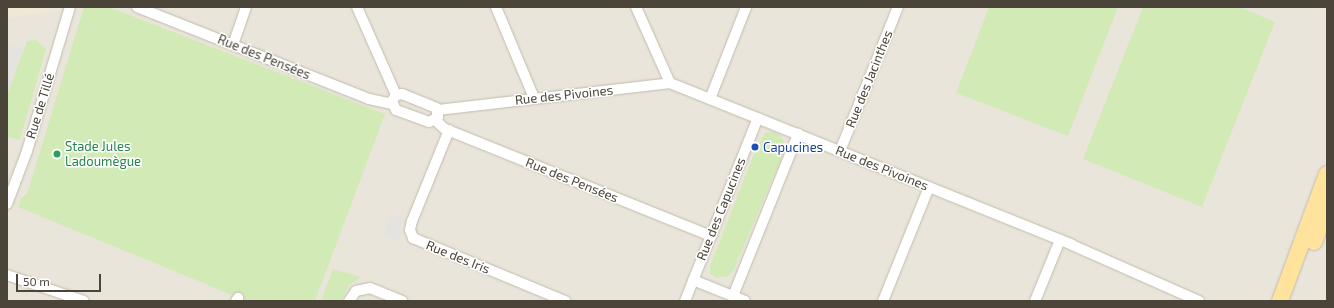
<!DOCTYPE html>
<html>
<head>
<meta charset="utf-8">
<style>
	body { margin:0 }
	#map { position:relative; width:1334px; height:308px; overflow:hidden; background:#f6f3ec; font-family:"Exo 2",sans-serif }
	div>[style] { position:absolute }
	.residential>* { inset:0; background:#eae5da }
	.education>* { inset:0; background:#efe8d6 }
	.green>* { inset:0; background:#d2eab5 }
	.parking>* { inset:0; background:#e5e3e0 }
	.roads { filter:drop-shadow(0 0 1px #c2bbae) drop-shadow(0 0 1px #c2bbae) }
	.street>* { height:10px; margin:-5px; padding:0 5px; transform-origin:5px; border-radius:5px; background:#fff }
	.primary>* { height:16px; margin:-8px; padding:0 8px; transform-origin:8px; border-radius:8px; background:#ffe39c }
	.dots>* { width:11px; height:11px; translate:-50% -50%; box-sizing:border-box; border:2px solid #fff; border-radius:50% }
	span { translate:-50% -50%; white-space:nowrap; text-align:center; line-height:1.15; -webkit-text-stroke:3px #fff; paint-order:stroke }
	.street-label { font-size:13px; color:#4b4439 }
	.leisure-label { font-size:13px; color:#27864d }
	.left { translate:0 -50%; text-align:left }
	.transit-label { font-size:13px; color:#164399 }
	.frame { position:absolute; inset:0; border:8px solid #4b4439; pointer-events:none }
	.scale { position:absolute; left:16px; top:274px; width:85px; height:18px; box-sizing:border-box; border:2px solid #4b4439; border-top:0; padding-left:5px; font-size:12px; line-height:14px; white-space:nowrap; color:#4b4439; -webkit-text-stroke:3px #fff; paint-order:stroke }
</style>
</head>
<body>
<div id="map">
	<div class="residential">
		<i style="clip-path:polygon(7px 7px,1327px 7px,1327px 301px,7px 301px)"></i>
	</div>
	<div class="education">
		<i style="clip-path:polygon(7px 7px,60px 7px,60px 10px,7px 18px)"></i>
	</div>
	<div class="green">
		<i style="clip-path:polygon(84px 7px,109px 7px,385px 114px,315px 301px,247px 301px,18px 207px,21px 198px,27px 194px)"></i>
		<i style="clip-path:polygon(989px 7px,1118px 7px,1068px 136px,956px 93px)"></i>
		<i style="clip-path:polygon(1143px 7px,1239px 7px,1275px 22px,1202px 207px,1083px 159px)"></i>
		<i style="clip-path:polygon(36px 40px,46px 49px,20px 140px,7px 136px,7px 95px,27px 41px)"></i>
		<i style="clip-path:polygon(774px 132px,780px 135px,783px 141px,785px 149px,781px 159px,733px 271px,729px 276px,716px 278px,710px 274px,710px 266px,755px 151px,765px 133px)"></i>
		<i style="clip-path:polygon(333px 269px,361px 277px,349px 285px,341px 301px,321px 301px)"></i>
	</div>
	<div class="parking">
		<i style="clip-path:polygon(7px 46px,24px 48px,7px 95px)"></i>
		<i style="clip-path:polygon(391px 213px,407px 220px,398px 242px,383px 235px)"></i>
	</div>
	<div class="roads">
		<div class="street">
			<i style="left:137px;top:7px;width:250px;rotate:21.6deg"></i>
			<i style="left:369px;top:99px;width:24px;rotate:12deg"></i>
			<i style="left:357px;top:7px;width:96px;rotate:66.1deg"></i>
			<i style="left:496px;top:7px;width:99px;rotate:67.3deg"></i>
			<i style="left:636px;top:7px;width:83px;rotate:65.9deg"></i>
			<i style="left:233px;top:45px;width:40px;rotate:-71.1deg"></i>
			<i style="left:402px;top:94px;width:37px;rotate:22deg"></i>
			<i style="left:436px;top:108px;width:9px;rotate:77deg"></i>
			<i style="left:438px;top:117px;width:10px;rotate:151deg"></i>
			<i style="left:429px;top:122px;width:35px;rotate:-160deg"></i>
			<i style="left:396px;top:110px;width:10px;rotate:-114deg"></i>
			<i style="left:392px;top:101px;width:7px;rotate:-56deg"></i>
			<i style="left:396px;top:95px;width:6px;rotate:-9deg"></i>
			<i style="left:710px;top:99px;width:99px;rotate:-68.6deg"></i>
			<i style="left:438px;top:110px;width:234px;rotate:-6.6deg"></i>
			<i style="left:670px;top:83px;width:433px;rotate:21.9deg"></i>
			<i style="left:1072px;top:245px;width:139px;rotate:23.8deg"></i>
			<i style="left:435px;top:120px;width:13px;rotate:42deg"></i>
			<i style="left:445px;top:129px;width:287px;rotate:21.9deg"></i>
			<i style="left:449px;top:130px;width:98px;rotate:112.1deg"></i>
			<i style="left:412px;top:221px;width:9px;rotate:103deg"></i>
			<i style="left:410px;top:230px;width:9px;rotate:69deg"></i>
			<i style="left:413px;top:238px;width:165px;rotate:22.5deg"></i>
			<i style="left:840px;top:151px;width:155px;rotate:-68.1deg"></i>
			<i style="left:7px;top:204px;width:57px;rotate:-69.3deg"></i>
			<i style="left:27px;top:151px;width:150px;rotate:-73.4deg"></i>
			<i style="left:7px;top:275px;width:81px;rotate:18.7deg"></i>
			<i style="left:693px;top:280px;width:56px;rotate:22deg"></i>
			<i style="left:733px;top:296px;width:175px;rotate:-68.1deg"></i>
			<i style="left:236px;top:301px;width:4px;rotate:-56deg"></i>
			<i style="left:349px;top:301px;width:12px;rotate:-55deg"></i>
			<i style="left:356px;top:291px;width:14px;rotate:-12deg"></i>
			<i style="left:370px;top:288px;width:35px;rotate:22deg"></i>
			<i style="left:685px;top:301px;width:197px;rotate:-68.3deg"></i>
			<i style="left:883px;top:301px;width:123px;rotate:-68deg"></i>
			<i style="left:1035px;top:301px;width:66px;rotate:-67.7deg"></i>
		</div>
		<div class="primary">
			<i style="left:1314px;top:242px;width:38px;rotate:-70deg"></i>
			<i style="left:1280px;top:301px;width:135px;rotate:-69.7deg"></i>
		</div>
	</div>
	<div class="dots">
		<i style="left:755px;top:147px;background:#1a4fb4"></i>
		<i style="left:57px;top:154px;background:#2e9e5b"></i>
	</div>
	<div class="street-label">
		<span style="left:264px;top:57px;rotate:22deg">Rue des Pensées</span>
		<span style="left:869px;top:79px;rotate:-68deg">Rue des Jacinthes</span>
		<span style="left:564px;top:95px;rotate:-6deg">Rue des Pivoines</span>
		<span style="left:40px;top:106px;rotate:-73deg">Rue de Tillé</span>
		<span style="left:882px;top:168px;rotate:22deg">Rue des Pivoines</span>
		<span style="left:572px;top:180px;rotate:22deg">Rue des Pensées</span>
		<span style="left:721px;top:209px;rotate:-68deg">Rue des Capucines</span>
		<span style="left:458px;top:257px;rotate:22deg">Rue des Iris</span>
	</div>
	<div class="leisure-label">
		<span class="left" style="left:65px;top:154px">Stade Jules<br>Ladoumègue</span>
	</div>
	<div class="transit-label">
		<span class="left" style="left:763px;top:147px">Capucines</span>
	</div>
	<div class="frame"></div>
	<div class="scale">50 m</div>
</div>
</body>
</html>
